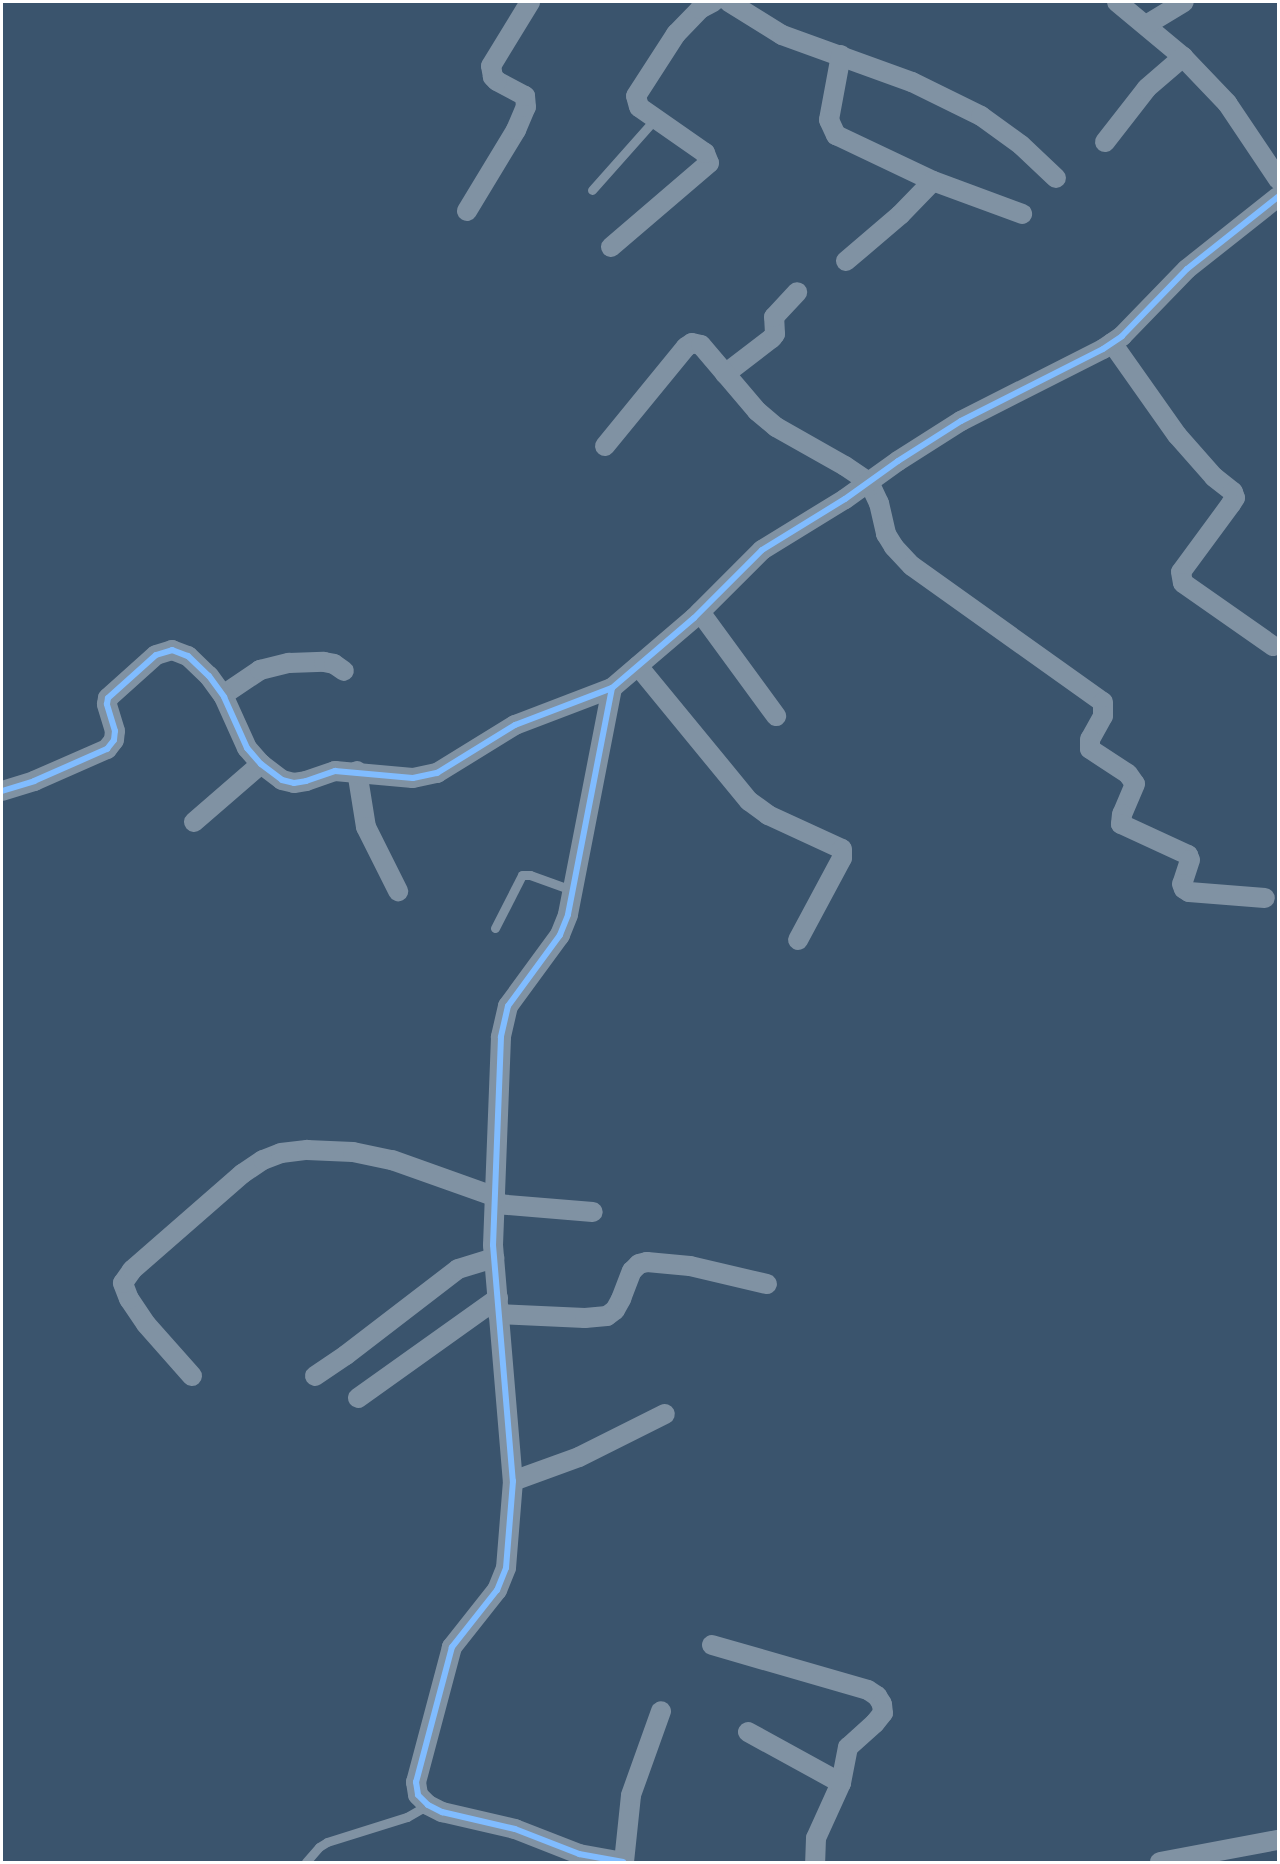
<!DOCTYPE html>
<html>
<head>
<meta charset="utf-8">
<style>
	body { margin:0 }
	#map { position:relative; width:1280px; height:1864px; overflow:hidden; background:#3a546d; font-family:Poppins,sans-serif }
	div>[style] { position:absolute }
	.service>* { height:9px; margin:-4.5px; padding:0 4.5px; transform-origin:4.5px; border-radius:4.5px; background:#8092a3 }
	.minor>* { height:20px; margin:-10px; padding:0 10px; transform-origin:10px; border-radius:10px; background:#8092a3 }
	.cycleway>* { height:6px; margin:-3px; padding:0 3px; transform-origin:3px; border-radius:3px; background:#80bcff }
	span { translate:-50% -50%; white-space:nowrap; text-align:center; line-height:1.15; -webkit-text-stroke:6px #255582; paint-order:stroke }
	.frame { position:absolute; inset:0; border:3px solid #fff; pointer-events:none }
</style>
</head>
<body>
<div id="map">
	<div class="service">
		<i style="left:592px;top:190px;width:96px;rotate:-48.4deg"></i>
		<i style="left:495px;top:928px;width:59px;rotate:-63deg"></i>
		<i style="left:522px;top:875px;width:8px"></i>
		<i style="left:530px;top:875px;width:45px;rotate:19.7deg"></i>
		<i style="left:306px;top:1862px;width:20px;rotate:-49deg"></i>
		<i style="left:319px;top:1847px;width:9px;rotate:-32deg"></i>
		<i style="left:327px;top:1842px;width:84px;rotate:-17.4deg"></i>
		<i style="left:407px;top:1817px;width:24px;rotate:-30deg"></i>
	</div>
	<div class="minor">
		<i style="left:729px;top:2px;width:62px;rotate:31.9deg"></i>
		<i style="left:782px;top:35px;width:138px;rotate:19.9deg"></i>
		<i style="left:912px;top:82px;width:77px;rotate:26.2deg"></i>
		<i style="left:981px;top:116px;width:49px;rotate:35.9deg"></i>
		<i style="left:1021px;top:145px;width:48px;rotate:43.3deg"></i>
		<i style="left:1117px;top:2px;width:86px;rotate:39.8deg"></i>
		<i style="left:1183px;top:57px;width:64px;rotate:46.3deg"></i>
		<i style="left:1227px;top:103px;width:92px;rotate:56.1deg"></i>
		<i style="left:1146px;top:25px;width:44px;rotate:-31.2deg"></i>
		<i style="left:841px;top:55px;width:66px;rotate:100.5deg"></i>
		<i style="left:829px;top:120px;width:17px;rotate:65deg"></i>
		<i style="left:836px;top:135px;width:107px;rotate:25.4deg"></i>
		<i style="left:933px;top:181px;width:95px;rotate:20.3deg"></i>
		<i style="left:1105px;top:142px;width:68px;rotate:-52.1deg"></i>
		<i style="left:1147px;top:88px;width:48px;rotate:-40.7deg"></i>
		<i style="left:467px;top:211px;width:95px;rotate:-58.8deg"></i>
		<i style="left:516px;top:130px;width:25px;rotate:-67deg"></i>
		<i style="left:526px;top:107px;width:11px;rotate:-95deg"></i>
		<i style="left:525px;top:96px;width:32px;rotate:-152deg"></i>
		<i style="left:497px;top:81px;width:6px;rotate:-135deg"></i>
		<i style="left:493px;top:77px;width:11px;rotate:-100deg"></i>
		<i style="left:491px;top:66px;width:75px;rotate:-58.6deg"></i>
		<i style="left:611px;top:247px;width:129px;rotate:-40.6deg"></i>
		<i style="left:709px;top:163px;width:11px;rotate:-112deg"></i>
		<i style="left:705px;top:153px;width:80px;rotate:-145.1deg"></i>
		<i style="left:639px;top:107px;width:11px;rotate:-105deg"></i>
		<i style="left:636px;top:96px;width:74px;rotate:-57.2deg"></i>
		<i style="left:676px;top:34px;width:35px;rotate:-46deg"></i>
		<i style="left:700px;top:9px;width:15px;rotate:-28deg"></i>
		<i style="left:846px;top:261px;width:71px;rotate:-40.4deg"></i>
		<i style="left:900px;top:215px;width:47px;rotate:-45.9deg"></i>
		<i style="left:1112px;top:343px;width:113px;rotate:54.8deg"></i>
		<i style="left:1177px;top:435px;width:56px;rotate:48.6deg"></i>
		<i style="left:1214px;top:477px;width:24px;rotate:38deg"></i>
		<i style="left:1233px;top:492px;width:6px;rotate:72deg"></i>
		<i style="left:1235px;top:498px;width:7px;rotate:124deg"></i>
		<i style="left:1231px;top:504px;width:84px;rotate:126.3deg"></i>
		<i style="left:1181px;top:572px;width:11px;rotate:80deg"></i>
		<i style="left:1183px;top:583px;width:110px;rotate:35deg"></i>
		<i style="left:725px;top:374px;width:59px;rotate:-37.5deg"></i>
		<i style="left:772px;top:338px;width:5px;rotate:-53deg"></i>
		<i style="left:775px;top:334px;width:17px;rotate:-93deg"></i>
		<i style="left:774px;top:317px;width:34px;rotate:-47deg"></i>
		<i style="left:605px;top:446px;width:128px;rotate:-50.7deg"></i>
		<i style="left:686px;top:347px;width:7px;rotate:-34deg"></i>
		<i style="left:692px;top:343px;width:9px;rotate:13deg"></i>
		<i style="left:701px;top:345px;width:87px;rotate:49.7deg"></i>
		<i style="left:757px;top:411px;width:25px;rotate:40deg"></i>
		<i style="left:776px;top:427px;width:79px;rotate:29.5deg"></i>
		<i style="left:845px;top:466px;width:29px;rotate:34deg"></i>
		<i style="left:869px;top:482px;width:23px;rotate:65deg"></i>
		<i style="left:879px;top:503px;width:32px;rotate:77deg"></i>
		<i style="left:886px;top:534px;width:15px;rotate:58deg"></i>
		<i style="left:894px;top:547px;width:26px;rotate:47deg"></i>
		<i style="left:912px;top:566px;width:234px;rotate:35.5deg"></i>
		<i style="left:1103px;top:702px;width:14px;rotate:90deg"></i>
		<i style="left:1103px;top:716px;width:26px;rotate:119deg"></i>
		<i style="left:1090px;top:739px;width:10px;rotate:90deg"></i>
		<i style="left:1090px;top:749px;width:45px;rotate:33.3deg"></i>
		<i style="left:1128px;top:774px;width:12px;rotate:55deg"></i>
		<i style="left:1135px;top:784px;width:33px;rotate:113deg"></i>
		<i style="left:1122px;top:814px;width:10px;rotate:96deg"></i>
		<i style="left:1121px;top:824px;width:74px;rotate:24.8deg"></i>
		<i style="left:1188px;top:855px;width:5px;rotate:68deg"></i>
		<i style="left:1190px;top:860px;width:25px;rotate:108deg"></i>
		<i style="left:1182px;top:884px;width:5px;rotate:68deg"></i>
		<i style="left:1184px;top:889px;width:6px;rotate:31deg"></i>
		<i style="left:1189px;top:892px;width:76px;rotate:4.5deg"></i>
		<i style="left:700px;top:612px;width:129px;rotate:53.8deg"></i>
		<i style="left:638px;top:666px;width:175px;rotate:50.6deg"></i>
		<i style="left:749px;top:801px;width:24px;rotate:36deg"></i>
		<i style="left:768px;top:815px;width:81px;rotate:24.7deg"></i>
		<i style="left:842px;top:849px;width:9px;rotate:90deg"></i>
		<i style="left:842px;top:858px;width:93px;rotate:118.2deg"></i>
		<i style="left:612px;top:688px;width:231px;rotate:101deg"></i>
		<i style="left:568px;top:915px;width:22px;rotate:112deg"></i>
		<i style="left:560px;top:935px;width:88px;rotate:126.2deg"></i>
		<i style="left:508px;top:1006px;width:32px;rotate:103deg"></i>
		<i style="left:501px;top:1037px;width:208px;rotate:92.2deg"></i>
		<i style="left:493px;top:1245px;width:237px;rotate:85.2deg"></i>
		<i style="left:513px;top:1481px;width:87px;rotate:94.6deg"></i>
		<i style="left:506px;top:1568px;width:24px;rotate:112deg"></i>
		<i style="left:497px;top:1590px;width:73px;rotate:128.3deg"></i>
		<i style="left:452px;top:1647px;width:140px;rotate:104.9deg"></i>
		<i style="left:416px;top:1782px;width:13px;rotate:81deg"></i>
		<i style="left:418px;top:1795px;width:14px;rotate:45deg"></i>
		<i style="left:428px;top:1805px;width:16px;rotate:27deg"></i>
		<i style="left:442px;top:1812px;width:75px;rotate:13.1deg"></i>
		<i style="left:515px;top:1829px;width:69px;rotate:21.3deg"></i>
		<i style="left:579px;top:1854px;width:45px;rotate:10.3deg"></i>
		<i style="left:223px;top:695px;width:45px;rotate:-34deg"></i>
		<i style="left:260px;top:670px;width:30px;rotate:-14deg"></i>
		<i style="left:289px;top:663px;width:35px;rotate:-2deg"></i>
		<i style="left:324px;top:662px;width:10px;rotate:11deg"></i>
		<i style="left:334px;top:664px;width:12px;rotate:35deg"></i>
		<i style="left:357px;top:771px;width:57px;rotate:80.9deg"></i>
		<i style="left:366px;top:827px;width:72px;rotate:63.4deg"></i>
		<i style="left:2px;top:791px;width:34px;rotate:-17deg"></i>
		<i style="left:34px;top:781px;width:80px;rotate:-23.7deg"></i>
		<i style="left:107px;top:749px;width:11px;rotate:-52deg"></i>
		<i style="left:114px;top:740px;width:9px;rotate:-84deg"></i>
		<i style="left:115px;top:731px;width:28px;rotate:-107deg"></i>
		<i style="left:107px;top:704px;width:6px;rotate:-81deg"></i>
		<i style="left:108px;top:698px;width:64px;rotate:-41.9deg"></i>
		<i style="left:156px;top:655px;width:17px;rotate:-17deg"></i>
		<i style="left:172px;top:650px;width:17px;rotate:21deg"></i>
		<i style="left:188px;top:656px;width:29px;rotate:44deg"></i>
		<i style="left:209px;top:676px;width:26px;rotate:54deg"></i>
		<i style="left:224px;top:697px;width:56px;rotate:65.7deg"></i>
		<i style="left:247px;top:748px;width:21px;rotate:49deg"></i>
		<i style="left:261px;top:764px;width:26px;rotate:37deg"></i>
		<i style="left:282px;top:780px;width:12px;rotate:14deg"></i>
		<i style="left:294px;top:783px;width:12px;rotate:-9deg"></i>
		<i style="left:306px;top:781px;width:31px;rotate:-19deg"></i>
		<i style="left:335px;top:771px;width:78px;rotate:5.1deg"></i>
		<i style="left:413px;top:778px;width:25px;rotate:-12deg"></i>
		<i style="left:437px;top:773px;width:92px;rotate:-31.6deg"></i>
		<i style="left:515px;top:725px;width:104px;rotate:-20.9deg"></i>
		<i style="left:612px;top:688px;width:108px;rotate:-40.5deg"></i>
		<i style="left:694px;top:618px;width:96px;rotate:-45deg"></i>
		<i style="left:762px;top:550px;width:97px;rotate:-31.6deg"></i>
		<i style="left:845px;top:499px;width:65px;rotate:-35.6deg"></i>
		<i style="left:898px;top:461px;width:75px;rotate:-32.4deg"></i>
		<i style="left:961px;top:421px;width:159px;rotate:-26.9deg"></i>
		<i style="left:1103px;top:349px;width:23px;rotate:-34deg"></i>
		<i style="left:1122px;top:336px;width:93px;rotate:-45.9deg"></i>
		<i style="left:1187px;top:269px;width:116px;rotate:-38.4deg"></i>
		<i style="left:194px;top:822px;width:89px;rotate:-40.9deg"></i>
		<i style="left:496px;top:1204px;width:97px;rotate:4.7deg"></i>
		<i style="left:498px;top:1314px;width:87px;rotate:2.6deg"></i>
		<i style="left:585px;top:1318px;width:22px;rotate:-5deg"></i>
		<i style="left:607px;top:1316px;width:10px;rotate:-37deg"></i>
		<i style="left:615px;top:1310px;width:13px;rotate:-61deg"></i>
		<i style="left:621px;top:1299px;width:30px;rotate:-69deg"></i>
		<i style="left:632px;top:1271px;width:10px;rotate:-45deg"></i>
		<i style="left:639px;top:1264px;width:8px;rotate:-14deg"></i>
		<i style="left:647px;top:1262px;width:43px;rotate:5.3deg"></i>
		<i style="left:690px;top:1266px;width:79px;rotate:13.2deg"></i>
		<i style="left:192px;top:1376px;width:69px;rotate:-131.5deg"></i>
		<i style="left:146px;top:1324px;width:30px;rotate:-124deg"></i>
		<i style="left:129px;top:1299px;width:17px;rotate:-111deg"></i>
		<i style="left:123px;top:1283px;width:16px;rotate:-55deg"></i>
		<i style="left:132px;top:1270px;width:146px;rotate:-41.1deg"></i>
		<i style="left:242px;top:1174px;width:25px;rotate:-34deg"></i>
		<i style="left:263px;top:1160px;width:19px;rotate:-21deg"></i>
		<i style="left:281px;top:1153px;width:26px;rotate:-7deg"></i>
		<i style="left:307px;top:1150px;width:46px;rotate:2.5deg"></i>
		<i style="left:353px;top:1152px;width:40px;rotate:12deg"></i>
		<i style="left:392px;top:1160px;width:110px;rotate:19.6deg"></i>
		<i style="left:315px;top:1376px;width:37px;rotate:-34deg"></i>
		<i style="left:346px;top:1355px;width:141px;rotate:-37.5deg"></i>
		<i style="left:458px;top:1269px;width:38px;rotate:-17deg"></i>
		<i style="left:358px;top:1398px;width:172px;rotate:-35.5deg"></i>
		<i style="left:513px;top:1481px;width:70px;rotate:-20deg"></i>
		<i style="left:579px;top:1457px;width:96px;rotate:-26.6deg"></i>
		<i style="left:712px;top:1645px;width:162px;rotate:16.1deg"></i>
		<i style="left:868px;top:1690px;width:11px;rotate:34deg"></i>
		<i style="left:877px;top:1696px;width:9px;rotate:58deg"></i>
		<i style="left:882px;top:1704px;width:9px;rotate:84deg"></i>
		<i style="left:883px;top:1713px;width:13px;rotate:129deg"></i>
		<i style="left:875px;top:1723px;width:36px;rotate:138deg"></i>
		<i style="left:848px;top:1747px;width:37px;rotate:101deg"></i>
		<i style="left:841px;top:1783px;width:60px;rotate:114.4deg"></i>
		<i style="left:816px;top:1838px;width:24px;rotate:92deg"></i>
		<i style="left:748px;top:1732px;width:106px;rotate:28.7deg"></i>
		<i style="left:624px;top:1862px;width:67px;rotate:-84deg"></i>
		<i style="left:631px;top:1795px;width:89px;rotate:-70.3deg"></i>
		<i style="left:1160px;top:1862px;width:120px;rotate:-10.6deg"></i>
	</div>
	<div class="cycleway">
		<i style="left:612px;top:688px;width:231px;rotate:101deg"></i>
		<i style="left:568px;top:915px;width:22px;rotate:112deg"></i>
		<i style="left:560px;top:935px;width:88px;rotate:126.2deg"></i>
		<i style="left:508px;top:1006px;width:32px;rotate:103deg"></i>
		<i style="left:501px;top:1037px;width:208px;rotate:92.2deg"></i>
		<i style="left:493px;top:1245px;width:237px;rotate:85.2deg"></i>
		<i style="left:513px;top:1481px;width:87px;rotate:94.6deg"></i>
		<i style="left:506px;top:1568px;width:24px;rotate:112deg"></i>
		<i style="left:497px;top:1590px;width:73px;rotate:128.3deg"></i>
		<i style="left:452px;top:1647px;width:140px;rotate:104.9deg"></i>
		<i style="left:416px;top:1782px;width:13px;rotate:81deg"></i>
		<i style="left:418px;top:1795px;width:14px;rotate:45deg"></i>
		<i style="left:428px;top:1805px;width:16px;rotate:27deg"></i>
		<i style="left:442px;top:1812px;width:75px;rotate:13.1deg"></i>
		<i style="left:515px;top:1829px;width:69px;rotate:21.3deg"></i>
		<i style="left:579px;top:1854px;width:45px;rotate:10.3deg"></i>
		<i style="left:2px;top:791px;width:34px;rotate:-17deg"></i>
		<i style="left:34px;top:781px;width:80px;rotate:-23.7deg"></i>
		<i style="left:107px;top:749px;width:11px;rotate:-52deg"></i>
		<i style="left:114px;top:740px;width:9px;rotate:-84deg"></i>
		<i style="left:115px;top:731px;width:28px;rotate:-107deg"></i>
		<i style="left:107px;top:704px;width:6px;rotate:-81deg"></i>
		<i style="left:108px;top:698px;width:64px;rotate:-41.9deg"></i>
		<i style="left:156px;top:655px;width:17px;rotate:-17deg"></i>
		<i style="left:172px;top:650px;width:17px;rotate:21deg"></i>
		<i style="left:188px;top:656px;width:29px;rotate:44deg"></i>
		<i style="left:209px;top:676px;width:26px;rotate:54deg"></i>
		<i style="left:224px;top:697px;width:56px;rotate:65.7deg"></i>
		<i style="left:247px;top:748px;width:21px;rotate:49deg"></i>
		<i style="left:261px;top:764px;width:26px;rotate:37deg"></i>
		<i style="left:282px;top:780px;width:12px;rotate:14deg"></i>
		<i style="left:294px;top:783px;width:12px;rotate:-9deg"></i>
		<i style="left:306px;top:781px;width:31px;rotate:-19deg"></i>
		<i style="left:335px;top:771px;width:78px;rotate:5.1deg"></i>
		<i style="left:413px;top:778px;width:25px;rotate:-12deg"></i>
		<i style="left:437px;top:773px;width:92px;rotate:-31.6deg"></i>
		<i style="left:515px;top:725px;width:104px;rotate:-20.9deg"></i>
		<i style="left:612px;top:688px;width:108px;rotate:-40.5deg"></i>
		<i style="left:694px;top:618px;width:96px;rotate:-45deg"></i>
		<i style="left:762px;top:550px;width:97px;rotate:-31.6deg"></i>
		<i style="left:845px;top:499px;width:65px;rotate:-35.6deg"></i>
		<i style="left:898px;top:461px;width:75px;rotate:-32.4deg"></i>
		<i style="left:961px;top:421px;width:159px;rotate:-26.9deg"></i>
		<i style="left:1103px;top:349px;width:23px;rotate:-34deg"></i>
		<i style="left:1122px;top:336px;width:93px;rotate:-45.9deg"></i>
		<i style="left:1187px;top:269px;width:116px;rotate:-38.4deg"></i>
	</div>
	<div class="frame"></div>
</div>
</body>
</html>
